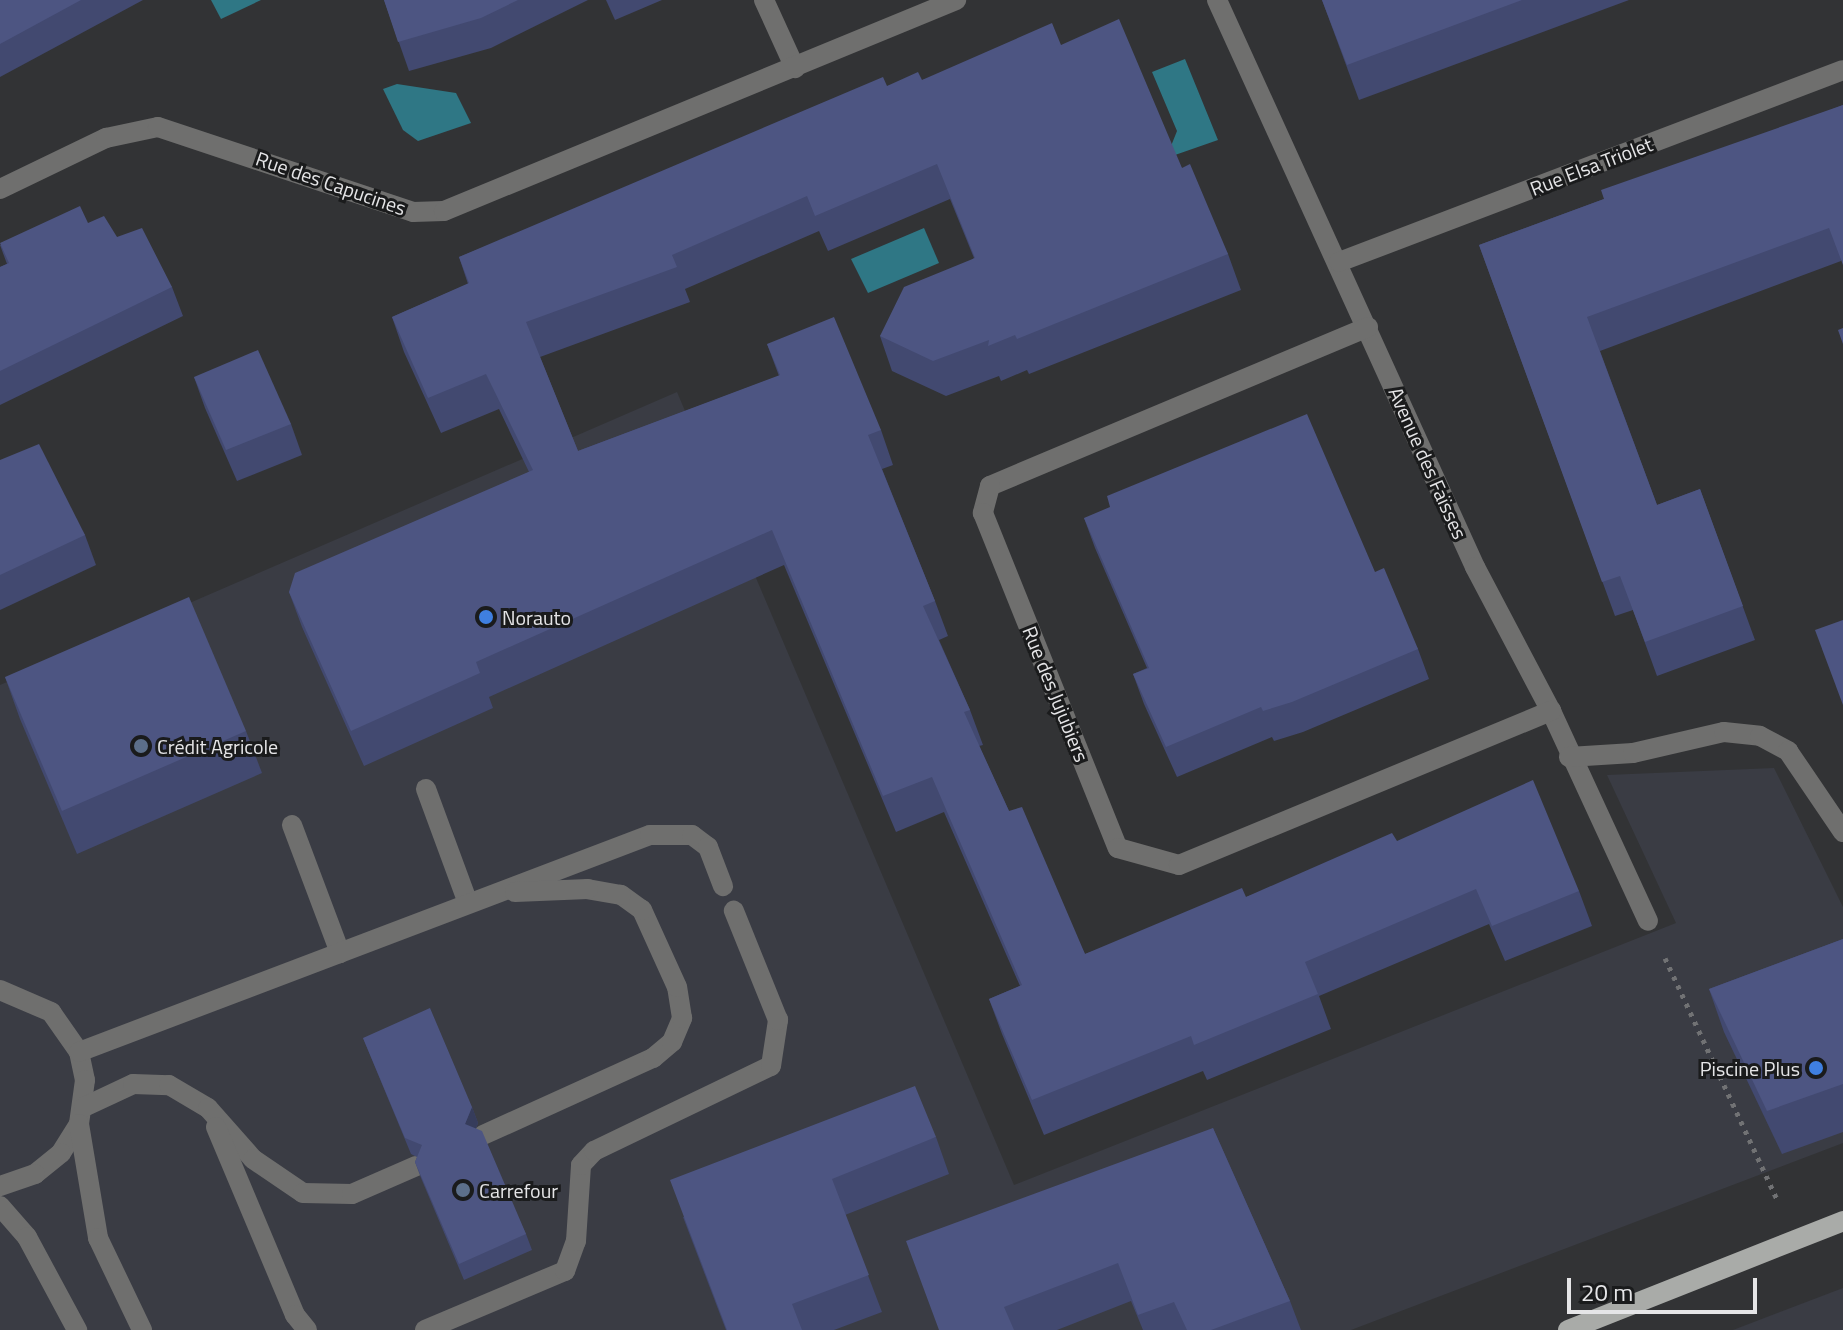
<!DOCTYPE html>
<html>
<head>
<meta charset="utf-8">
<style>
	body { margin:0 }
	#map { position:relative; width:1843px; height:1330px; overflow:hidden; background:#323335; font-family:"Titillium Web",sans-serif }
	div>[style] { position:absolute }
	.built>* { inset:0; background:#3a3c44 }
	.water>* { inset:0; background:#2f7785 }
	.path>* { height:5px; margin-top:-2.5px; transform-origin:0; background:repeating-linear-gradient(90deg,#717274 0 4px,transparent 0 10px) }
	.minor>* { height:20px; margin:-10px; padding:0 10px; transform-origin:10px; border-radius:10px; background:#6f6f6e }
	.major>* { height:20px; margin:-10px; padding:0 10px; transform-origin:10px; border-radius:10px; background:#a9aba8 }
	.wall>* { inset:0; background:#424970 }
	.shaded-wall>* { inset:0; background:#363c5b }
	.building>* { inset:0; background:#4d5582 }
	.dots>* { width:22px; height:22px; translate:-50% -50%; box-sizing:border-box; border:4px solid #1a1b1c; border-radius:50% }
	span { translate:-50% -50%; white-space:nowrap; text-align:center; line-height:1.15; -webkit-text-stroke:6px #1a1b1c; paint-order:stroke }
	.street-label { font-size:20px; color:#e5e5e7 }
	.poi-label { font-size:20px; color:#e5e5e7 }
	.left { translate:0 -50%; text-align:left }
	.right { translate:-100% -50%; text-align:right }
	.scale { position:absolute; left:1567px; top:1278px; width:190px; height:36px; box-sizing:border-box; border:4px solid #e5e5e7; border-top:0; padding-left:10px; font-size:24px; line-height:28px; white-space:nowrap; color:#e5e5e7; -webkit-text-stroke:6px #1a1b1c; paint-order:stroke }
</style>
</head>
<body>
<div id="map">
	<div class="built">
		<i style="clip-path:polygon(677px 392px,1014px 1185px,1676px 923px,1607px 775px,1774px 768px,1843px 907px,1843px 1143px,1351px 1330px,0 1330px,0 685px)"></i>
		<i style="clip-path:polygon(1843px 1288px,1843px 1330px,1733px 1330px)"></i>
	</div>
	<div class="water">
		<i style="clip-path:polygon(211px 0,261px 0,221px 19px)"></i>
		<i style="clip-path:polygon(1185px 59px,1218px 140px,1175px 155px,1171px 146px,1177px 131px,1152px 72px)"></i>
		<i style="clip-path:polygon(397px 84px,456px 93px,471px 123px,418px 141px,403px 130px,383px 89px)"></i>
		<i style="clip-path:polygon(924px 228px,939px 263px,868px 293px,851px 259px)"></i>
	</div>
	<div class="path">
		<i style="left:1665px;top:958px;width:266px;rotate:65.1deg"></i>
	</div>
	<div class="minor">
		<i style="left:764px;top:0;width:75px;rotate:65.5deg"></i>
		<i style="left:1217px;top:0;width:623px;rotate:65.53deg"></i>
		<i style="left:1475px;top:567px;width:163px;rotate:62.2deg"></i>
		<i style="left:1551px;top:711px;width:231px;rotate:65.2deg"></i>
		<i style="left:0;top:189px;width:118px;rotate:-25.7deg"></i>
		<i style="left:106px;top:138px;width:53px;rotate:-11.9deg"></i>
		<i style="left:158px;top:127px;width:269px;rotate:18.4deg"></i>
		<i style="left:413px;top:212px;width:31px;rotate:-2deg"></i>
		<i style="left:444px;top:211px;width:554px;rotate:-22.4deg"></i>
		<i style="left:1339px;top:262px;width:539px;rotate:-20.85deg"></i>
		<i style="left:1368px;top:327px;width:410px;rotate:157.2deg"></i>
		<i style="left:990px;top:486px;width:28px;rotate:105deg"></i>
		<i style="left:983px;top:513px;width:361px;rotate:68.1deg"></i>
		<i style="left:1118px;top:848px;width:63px;rotate:15.6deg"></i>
		<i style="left:1179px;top:865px;width:403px;rotate:-22.5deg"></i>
		<i style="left:1569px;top:757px;width:64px;rotate:-3.6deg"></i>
		<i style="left:1633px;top:753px;width:93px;rotate:-13deg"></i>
		<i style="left:1724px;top:732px;width:36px;rotate:6deg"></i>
		<i style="left:1760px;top:736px;width:32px;rotate:28deg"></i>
		<i style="left:1788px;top:751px;width:98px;rotate:55.8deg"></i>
		<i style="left:426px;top:789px;width:121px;rotate:69.8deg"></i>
		<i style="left:292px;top:825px;width:137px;rotate:69.4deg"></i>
		<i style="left:0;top:990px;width:56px;rotate:23.3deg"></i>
		<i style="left:51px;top:1012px;width:49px;rotate:55deg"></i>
		<i style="left:79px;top:1052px;width:29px;rotate:78deg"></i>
		<i style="left:85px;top:1080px;width:44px;rotate:97.8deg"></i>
		<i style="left:79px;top:1124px;width:34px;rotate:122deg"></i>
		<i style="left:61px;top:1153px;width:33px;rotate:141deg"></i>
		<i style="left:35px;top:1174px;width:37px;rotate:161deg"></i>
		<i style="left:79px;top:1052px;width:611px;rotate:-20.81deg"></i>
		<i style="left:650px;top:835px;width:42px"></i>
		<i style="left:692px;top:835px;width:20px;rotate:37deg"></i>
		<i style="left:708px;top:847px;width:42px;rotate:69deg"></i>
		<i style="left:84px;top:1107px;width:54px;rotate:-25.1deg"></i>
		<i style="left:133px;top:1084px;width:36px;rotate:2deg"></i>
		<i style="left:169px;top:1085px;width:45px;rotate:30.5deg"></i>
		<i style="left:208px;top:1108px;width:68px;rotate:48.6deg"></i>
		<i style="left:253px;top:1159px;width:60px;rotate:34.2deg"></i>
		<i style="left:303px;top:1193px;width:49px;rotate:1.2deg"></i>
		<i style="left:352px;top:1194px;width:70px;rotate:-23.6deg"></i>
		<i style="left:79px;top:1124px;width:116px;rotate:80.5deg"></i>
		<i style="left:98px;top:1238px;width:102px;rotate:64.4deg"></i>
		<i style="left:216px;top:1127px;width:204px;rotate:67.2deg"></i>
		<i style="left:295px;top:1315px;width:19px;rotate:51deg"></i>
		<i style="left:483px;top:1135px;width:187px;rotate:-24.4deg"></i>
		<i style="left:653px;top:1058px;width:25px;rotate:-40deg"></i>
		<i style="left:672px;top:1042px;width:26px;rotate:-67deg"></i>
		<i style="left:682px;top:1018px;width:31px;rotate:-99deg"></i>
		<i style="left:677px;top:987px;width:85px;rotate:-114.4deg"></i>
		<i style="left:642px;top:910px;width:26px;rotate:-144deg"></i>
		<i style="left:621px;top:895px;width:34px;rotate:-170deg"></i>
		<i style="left:588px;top:889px;width:73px;rotate:177.6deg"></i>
		<i style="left:0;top:1206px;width:41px;rotate:48.9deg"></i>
		<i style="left:27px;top:1237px;width:106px;rotate:61.7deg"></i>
		<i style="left:425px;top:1330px;width:152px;rotate:-22.9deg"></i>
		<i style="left:565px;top:1271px;width:32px;rotate:-70deg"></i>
		<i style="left:576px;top:1241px;width:76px;rotate:-86.2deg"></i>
		<i style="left:581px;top:1165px;width:19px;rotate:-47deg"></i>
		<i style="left:594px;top:1151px;width:196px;rotate:-25.7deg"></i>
		<i style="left:771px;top:1066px;width:47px;rotate:-81.3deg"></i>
		<i style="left:778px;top:1020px;width:118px;rotate:-112deg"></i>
	</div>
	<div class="major">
		<i style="left:1568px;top:1330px;width:296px;rotate:-21.6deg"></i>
	</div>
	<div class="wall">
		<i style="clip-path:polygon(0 0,143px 0,0 77px)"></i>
		<i style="clip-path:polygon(384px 0,588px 0,491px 48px,409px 71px)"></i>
		<i style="clip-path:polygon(606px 0,662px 0,615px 20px)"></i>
		<i style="clip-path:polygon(1322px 0,1629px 0,1359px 100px)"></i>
		<i style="clip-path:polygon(1061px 45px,1182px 168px,1228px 254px,1241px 290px,1029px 374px,1027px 370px,1001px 381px,999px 376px,946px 396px,892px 371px,880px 336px,974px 258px,950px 199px,828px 251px,819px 231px,685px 289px,690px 302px,540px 357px,578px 451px,779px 376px,767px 344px,881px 430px,893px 465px,882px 469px,935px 601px,948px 636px,939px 640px,970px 710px,983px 745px,979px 746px,1009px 811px,1085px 954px,1246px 897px,1397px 841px,1579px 891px,1592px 926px,1505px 961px,1489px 924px,1319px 996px,1331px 1029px,1207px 1080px,1203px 1071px,1044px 1135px,1002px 1034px,989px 999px,1020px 986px,944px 812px,896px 832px,784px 565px,489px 697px,493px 708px,364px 766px,302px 627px,289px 592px,529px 472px,499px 409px,441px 433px,404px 352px,392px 317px,468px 284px,459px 257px,887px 86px,922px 80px)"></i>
		<i style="clip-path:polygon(1843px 105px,1841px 261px,1600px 351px,1657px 505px,1700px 489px,1755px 640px,1657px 676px,1633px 610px,1615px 616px,1479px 245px,1604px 199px)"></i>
		<i style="clip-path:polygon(88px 223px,117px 237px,172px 287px,183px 316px,0 405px,0 267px,7px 264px,0 245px)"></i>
		<i style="clip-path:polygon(194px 377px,291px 424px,302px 455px,237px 481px,205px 408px)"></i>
		<i style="clip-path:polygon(0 460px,85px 535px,96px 565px,0 610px)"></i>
		<i style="clip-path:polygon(1084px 518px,1375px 572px,1418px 649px,1429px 679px,1303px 732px,1274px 741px,1272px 737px,1177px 777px,1144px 704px,1133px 674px,1147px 668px,1095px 548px)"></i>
		<i style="clip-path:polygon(5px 677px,246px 731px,262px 773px,77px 854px,20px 719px)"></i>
		<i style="clip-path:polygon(1843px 939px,1843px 1132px,1782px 1154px,1724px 1032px,1709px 989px)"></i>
		<i style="clip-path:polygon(363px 1038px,472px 1107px,478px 1123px,476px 1128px,526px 1234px,532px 1250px,464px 1280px,421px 1178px,415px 1162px,417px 1157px,411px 1154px)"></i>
		<i style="clip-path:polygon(1213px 1128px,1290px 1301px,1301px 1330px,1143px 1330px,1131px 1301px,1057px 1330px,939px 1330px)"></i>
		<i style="clip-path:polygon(936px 1137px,949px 1174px,845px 1215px,882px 1312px,834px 1330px,726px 1330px,683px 1217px)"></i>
	</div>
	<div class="shaded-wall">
		<i style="clip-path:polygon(472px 1107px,478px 1123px,471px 1140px,465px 1124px)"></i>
	</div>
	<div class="building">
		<i style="clip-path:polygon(0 0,81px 0,0 44px)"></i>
		<i style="clip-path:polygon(384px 0,518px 0,481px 18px,398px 42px)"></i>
		<i style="clip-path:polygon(1322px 0,1522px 0,1347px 65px)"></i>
		<i style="clip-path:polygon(1119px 19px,1182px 168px,1190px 164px,1228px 254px,1017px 339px,1015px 335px,988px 346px,989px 340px,933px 361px,880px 336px,904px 287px,975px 258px,937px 164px,815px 216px,807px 196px,672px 255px,677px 267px,526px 322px,578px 451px,780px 375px,767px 344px,834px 317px,881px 430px,868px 435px,935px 601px,923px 606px,970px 710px,964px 712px,1009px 811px,1022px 807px,1085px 954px,1242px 888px,1246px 897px,1392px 833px,1397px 841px,1533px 780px,1579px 891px,1492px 926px,1476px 889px,1305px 962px,1318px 994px,1194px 1045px,1191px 1036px,1032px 1100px,989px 999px,1022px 985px,932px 777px,883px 796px,772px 530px,476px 662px,480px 673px,351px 731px,289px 592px,295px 573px,533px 470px,486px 374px,428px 398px,392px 317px,469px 283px,459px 257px,883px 77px,887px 86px,918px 72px,922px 80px,1052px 23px,1061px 45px)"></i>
		<i style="clip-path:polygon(1843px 105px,1843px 265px,1829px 228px,1587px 317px,1657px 505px,1700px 489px,1743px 606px,1645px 642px,1620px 576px,1602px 582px,1479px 245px,1604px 199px,1601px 190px)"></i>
		<i style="clip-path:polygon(80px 206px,88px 223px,104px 216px,117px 237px,142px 228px,172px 287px,0 371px,0 267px,9px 263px,0 243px)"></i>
		<i style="clip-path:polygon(1843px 328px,1843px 344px,1838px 330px)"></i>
		<i style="clip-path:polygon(258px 350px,291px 424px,226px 450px,194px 377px)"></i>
		<i style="clip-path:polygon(1307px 414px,1375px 572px,1384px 568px,1418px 649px,1292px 702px,1263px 711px,1261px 707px,1166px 747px,1133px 674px,1149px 668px,1084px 518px,1110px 507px,1107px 496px)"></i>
		<i style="clip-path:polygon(39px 444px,85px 535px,0 575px,0 460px)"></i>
		<i style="clip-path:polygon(189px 597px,246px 731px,62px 811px,5px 677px)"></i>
		<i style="clip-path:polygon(1843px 620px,1843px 705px,1815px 630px)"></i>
		<i style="clip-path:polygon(1843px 939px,1843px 1084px,1767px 1111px,1709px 989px)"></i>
		<i style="clip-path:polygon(430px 1008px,472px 1107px,465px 1124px,482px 1131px,526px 1234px,459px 1264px,415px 1162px,422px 1145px,405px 1138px,363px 1038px)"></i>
		<i style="clip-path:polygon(915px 1086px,936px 1137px,832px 1179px,869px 1275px,792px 1304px,802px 1330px,727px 1330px,670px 1180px)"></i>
		<i style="clip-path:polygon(1213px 1128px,1290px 1301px,1211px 1330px,1187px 1330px,1174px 1302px,1138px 1315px,1118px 1263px,1004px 1307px,1014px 1330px,939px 1330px,906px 1241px)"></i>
	</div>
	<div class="dots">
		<i style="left:486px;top:617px;background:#3f7fe0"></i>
		<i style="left:141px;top:746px;background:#5c6f8a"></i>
		<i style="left:1816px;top:1068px;background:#3f7fe0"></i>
		<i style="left:463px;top:1190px;background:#5c6f8a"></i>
	</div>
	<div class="street-label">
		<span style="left:1591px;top:166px;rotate:-21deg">Rue Elsa Triolet</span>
		<span style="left:331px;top:183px;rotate:19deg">Rue des Capucines</span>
		<span style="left:1428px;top:463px;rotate:66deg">Avenue des Faïsses</span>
		<span style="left:1056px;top:694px;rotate:68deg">Rue des Jujubiers</span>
	</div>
	<div class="poi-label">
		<span class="left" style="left:502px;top:617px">Norauto</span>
		<span class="left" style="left:157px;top:746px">Crédit Agricole</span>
		<span class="right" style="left:1800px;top:1068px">Piscine Plus</span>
		<span class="left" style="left:479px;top:1190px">Carrefour</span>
	</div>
	<div class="scale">20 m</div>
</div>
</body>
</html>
